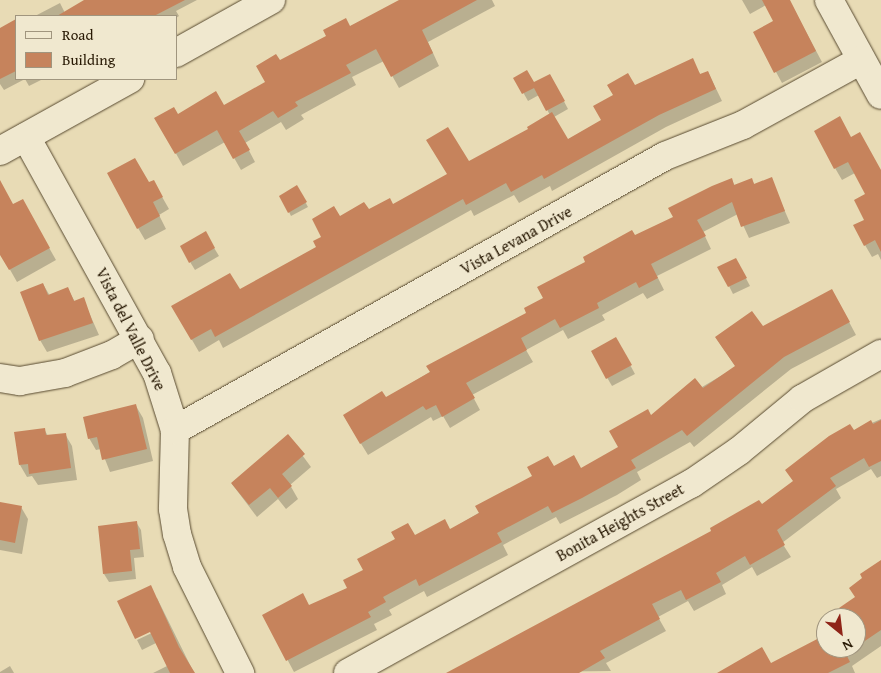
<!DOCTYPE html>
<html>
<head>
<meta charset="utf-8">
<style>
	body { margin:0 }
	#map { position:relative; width:881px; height:673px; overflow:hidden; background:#e8dbb5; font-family:"Gentium Book Plus",serif }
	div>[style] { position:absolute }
	.shadow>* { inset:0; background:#0003 }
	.building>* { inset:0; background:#c6835c }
	.roads { filter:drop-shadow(0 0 1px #584a30) drop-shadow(0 0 1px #584a30) }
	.minor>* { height:28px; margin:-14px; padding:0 14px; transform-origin:14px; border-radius:14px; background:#f0e8cf }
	span { translate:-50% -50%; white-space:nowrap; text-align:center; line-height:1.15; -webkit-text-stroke:5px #f0e8cf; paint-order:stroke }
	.street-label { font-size:16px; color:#281904 }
	.legend { position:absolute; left:15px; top:15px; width:162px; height:65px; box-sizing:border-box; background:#f0e8cf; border:1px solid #a0957e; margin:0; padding:6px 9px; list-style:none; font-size:15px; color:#281904 }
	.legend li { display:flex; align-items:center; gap:10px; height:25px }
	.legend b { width:25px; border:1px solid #a0957e }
	.north { position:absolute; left:816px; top:608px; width:50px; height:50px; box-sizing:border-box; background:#f0e8cf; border:1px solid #a0957e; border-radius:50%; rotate:151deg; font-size:14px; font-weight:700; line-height:20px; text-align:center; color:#281904 }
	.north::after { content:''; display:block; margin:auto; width:18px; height:22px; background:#8f2418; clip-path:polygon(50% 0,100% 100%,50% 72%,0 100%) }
</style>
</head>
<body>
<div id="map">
	<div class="shadow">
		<i style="clip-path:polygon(87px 0,197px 0,176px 11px,179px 16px,176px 18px,35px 16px,60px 3px,65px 13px)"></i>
		<i style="clip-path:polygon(402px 0,492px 0,495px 6px,428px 42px,439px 66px,399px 88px,384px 61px,352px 77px,356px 85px,301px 115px,304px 119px,286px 130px,281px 122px,245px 143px,255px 162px,241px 170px,225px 142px,183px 166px,156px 118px,224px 107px,267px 83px,280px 62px)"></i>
		<i style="clip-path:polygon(742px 0,789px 0,822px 62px,782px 83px,776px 72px,775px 22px,766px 5px,750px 14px)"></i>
		<i style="clip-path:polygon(16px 21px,16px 79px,43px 79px,29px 86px,25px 79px,4px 90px,0 84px,0 30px)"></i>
		<i style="clip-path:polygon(699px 72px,701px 76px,708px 72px,722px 101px,666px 127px,552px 191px,550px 186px,519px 203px,514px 195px,474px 216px,471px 210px,223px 348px,219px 340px,199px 352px,173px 307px,239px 291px,318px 247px,339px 217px,393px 205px,530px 130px,550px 115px,539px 95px,528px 101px,515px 78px,534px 84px,550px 75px,568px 109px,554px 117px,567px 140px,603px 120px,634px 87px)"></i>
		<i style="clip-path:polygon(851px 138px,881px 171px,881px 260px,878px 254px,872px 257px,865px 245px,866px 194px,855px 173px,842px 180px,835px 168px)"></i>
		<i style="clip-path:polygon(751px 179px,755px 185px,771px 179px,790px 223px,749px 238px,738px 214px,703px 232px,711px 249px,657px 276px,664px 290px,647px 299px,643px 293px,602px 315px,605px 320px,568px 339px,563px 330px,526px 350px,533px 362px,472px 395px,480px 410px,450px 428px,443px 416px,433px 421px,431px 417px,368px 455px,344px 416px,385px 399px,528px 313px,545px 298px,635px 237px,674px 218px,732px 180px,735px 186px)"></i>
		<i style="clip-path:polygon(153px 181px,169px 209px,159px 215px,166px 229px,145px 240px,138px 228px,149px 184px)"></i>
		<i style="clip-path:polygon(297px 187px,308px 207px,291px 216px,281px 196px)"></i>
		<i style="clip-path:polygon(0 199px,13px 206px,22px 200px,56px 260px,17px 282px,0 252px)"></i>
		<i style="clip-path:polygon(205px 233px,219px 256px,195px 270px,181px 247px)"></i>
		<i style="clip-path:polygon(740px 267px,750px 286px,733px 294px,729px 286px)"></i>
		<i style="clip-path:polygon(43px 284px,50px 296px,68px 289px,75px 302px,83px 299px,99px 335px,47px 352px,40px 340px)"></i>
		<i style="clip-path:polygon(839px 303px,856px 335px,791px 369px,694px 447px,690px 442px,637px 472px,641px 480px,617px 495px,560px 524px,556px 517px,503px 545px,508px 555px,427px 597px,424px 591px,389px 610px,392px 615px,374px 624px,377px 630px,294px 672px,264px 616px,309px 606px,348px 588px,365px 570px,415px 537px,450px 530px,554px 468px,581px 470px,620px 448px,651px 417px,736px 367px,716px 338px,762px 327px)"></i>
		<i style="clip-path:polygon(616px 339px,635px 374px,612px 386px,592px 352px)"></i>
		<i style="clip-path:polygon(136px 406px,143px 418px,153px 461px,110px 472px,101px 449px,96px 450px,89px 438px)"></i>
		<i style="clip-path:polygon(881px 419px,881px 476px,877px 478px,871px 469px,836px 489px,841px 498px,782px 543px,791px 557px,757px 576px,752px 567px,722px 585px,726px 594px,694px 611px,688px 601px,658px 617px,666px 631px,606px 663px,611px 671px,449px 673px,761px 506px,794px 482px,787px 471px,853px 431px)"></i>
		<i style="clip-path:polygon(44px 429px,48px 436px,65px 434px,72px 446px,77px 480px,38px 485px,32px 476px,27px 477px,20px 465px)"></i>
		<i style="clip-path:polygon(288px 436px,311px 467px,290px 485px,298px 499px,286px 509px,278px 499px,257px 517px,232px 484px)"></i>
		<i style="clip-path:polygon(0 503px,21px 507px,28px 519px,22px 554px,0 550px)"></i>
		<i style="clip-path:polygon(136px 522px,141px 530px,144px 557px,134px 558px,136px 579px,109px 582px,104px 574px)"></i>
		<i style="clip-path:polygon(881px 561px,881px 646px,852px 666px,855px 673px,726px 673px,771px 665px,826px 636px,826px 648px,856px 648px,856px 618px,846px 618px,864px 579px)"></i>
		<i style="clip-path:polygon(157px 598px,194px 673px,153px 673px,167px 666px,156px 643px,142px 650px,137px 640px,156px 631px)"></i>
		<i style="clip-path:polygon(10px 666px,14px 673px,0 673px,0 672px)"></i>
	</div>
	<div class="building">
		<i style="clip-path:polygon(84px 0,185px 0,154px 16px,57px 16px)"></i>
		<i style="clip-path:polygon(399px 0,477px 0,422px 30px,433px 53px,391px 77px,376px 49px,346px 65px,351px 73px,295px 102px,298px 106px,278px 118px,273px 111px,239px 131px,250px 150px,233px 159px,217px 130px,175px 154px,154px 118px,174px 107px,178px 114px,216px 91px,224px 105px,265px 82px,256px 66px,276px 54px,280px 60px,326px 36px,323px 30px,346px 18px,350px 26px)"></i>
		<i style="clip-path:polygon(762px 0,790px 0,816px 51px,774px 73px,753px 32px,773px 21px)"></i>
		<i style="clip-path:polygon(16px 19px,16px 71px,0 79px,0 28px)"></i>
		<i style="clip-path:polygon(693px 58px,700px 74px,708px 71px,716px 89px,659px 115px,544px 179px,542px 175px,511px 192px,506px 183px,466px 205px,463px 199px,215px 337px,211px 329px,191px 340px,171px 306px,230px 273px,240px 289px,316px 247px,313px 241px,321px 237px,312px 219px,334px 206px,340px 216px,364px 202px,369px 209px,390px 198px,393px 204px,447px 174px,426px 140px,448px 127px,469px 161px,528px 129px,527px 127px,552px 112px,568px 139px,601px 120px,593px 106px,613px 95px,607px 85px,628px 73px,635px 85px)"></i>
		<i style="clip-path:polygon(527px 70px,534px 82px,550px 74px,565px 101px,546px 111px,534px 88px,522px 94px,513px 78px)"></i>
		<i style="clip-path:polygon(840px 116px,851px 137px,860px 132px,881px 170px,881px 252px,875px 240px,864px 246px,853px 225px,864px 220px,854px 200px,865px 194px,848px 162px,834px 169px,814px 131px)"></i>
		<i style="clip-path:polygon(135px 158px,149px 182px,154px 180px,163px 197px,153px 202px,160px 216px,137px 229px,107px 173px)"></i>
		<i style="clip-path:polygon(772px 177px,785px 211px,741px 227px,732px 202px,697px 220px,706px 236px,651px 264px,658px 278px,639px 288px,636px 282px,597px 303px,599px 308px,560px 328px,555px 319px,521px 338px,527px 350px,466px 383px,475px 398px,442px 417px,436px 405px,426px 410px,423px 406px,360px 444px,343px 415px,382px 391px,386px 397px,430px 372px,426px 366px,526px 313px,524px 308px,543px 298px,537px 287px,585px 262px,583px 257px,632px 230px,635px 235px,673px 217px,668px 208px,712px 186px,732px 178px,734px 185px,752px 178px,754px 184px)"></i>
		<i style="clip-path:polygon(0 180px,13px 204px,23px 199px,50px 248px,9px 270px,0 255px)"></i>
		<i style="clip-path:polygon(297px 185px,307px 202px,288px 213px,279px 196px)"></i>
		<i style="clip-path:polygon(206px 231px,215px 248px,189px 263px,180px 246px)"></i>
		<i style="clip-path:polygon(736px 258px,747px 278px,728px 287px,717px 267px)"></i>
		<i style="clip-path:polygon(43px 283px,48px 295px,68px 287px,74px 301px,84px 297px,93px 323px,39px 341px,20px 292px)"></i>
		<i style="clip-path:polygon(832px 289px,850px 322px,784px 357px,687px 436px,682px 430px,631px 460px,636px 468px,582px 498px,552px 513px,548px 506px,497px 533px,502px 542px,419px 586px,416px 579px,383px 597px,386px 602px,368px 612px,371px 617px,286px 661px,262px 615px,303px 593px,309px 605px,347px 588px,343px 580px,363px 570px,357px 559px,395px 539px,391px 532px,408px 523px,415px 535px,445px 519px,450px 529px,479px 513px,475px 506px,532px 476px,527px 467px,548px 456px,554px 466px,574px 455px,581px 468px,618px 447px,609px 431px,648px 409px,651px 415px,695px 378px,703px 388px,735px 366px,715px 337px,752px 311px,763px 326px)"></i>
		<i style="clip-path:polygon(616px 337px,632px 365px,606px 379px,591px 351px)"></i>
		<i style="clip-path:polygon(136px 404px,147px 449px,102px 460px,97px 437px,88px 439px,83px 417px)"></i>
		<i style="clip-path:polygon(871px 420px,873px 424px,881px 420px,881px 461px,869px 467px,864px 458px,830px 478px,836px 486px,777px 530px,785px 545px,750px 565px,745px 556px,716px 573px,721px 582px,686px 600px,681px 590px,652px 604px,660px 619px,600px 651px,605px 658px,579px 673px,446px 673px,711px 531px,710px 528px,759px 500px,762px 504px,793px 481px,785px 470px,829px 436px,850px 424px,854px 430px)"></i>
		<i style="clip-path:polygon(45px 428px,46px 435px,66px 433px,71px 468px,29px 474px,28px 464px,19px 465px,14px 432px)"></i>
		<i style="clip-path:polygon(288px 434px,305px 454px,282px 474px,292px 486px,278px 498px,270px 488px,249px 505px,231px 483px)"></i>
		<i style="clip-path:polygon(0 502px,22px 506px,15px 543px,0 540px)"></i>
		<i style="clip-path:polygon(137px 521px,140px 549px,130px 550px,132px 571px,103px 574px,98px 526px)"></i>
		<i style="clip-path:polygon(881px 560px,881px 630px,856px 647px,856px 618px,846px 618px,839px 608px,855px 597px,849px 588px,862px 578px,860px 574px)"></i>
		<i style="clip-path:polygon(151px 585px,179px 647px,195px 673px,170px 673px,150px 632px,135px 639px,117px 601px)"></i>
		<i style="clip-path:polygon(823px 636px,826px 648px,843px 648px,850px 662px,828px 673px,717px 673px,762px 647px,771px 663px)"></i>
	</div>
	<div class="roads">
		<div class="minor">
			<i style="left:829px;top:0;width:108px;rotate:61.3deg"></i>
			<i style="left:176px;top:53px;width:109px;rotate:-29.2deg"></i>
			<i style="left:26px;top:137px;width:270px;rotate:61deg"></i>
			<i style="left:157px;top:373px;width:60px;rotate:72.5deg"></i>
			<i style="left:175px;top:430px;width:79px;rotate:91.5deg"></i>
			<i style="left:173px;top:509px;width:25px;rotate:81deg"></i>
			<i style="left:177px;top:534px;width:34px;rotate:73deg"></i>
			<i style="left:187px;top:567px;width:119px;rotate:63.4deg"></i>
			<i style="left:0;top:151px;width:149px;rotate:-29deg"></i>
			<i style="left:0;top:378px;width:20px;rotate:9deg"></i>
			<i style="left:20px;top:381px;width:46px;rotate:-10.1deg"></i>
			<i style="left:65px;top:373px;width:50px;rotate:-21deg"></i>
			<i style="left:112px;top:355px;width:32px;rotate:-30deg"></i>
			<i style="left:175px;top:430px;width:561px;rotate:-29.21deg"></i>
			<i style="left:665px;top:156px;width:84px;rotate:-21.7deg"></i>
			<i style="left:743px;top:125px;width:135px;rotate:-28.8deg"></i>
			<i style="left:348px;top:673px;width:392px;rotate:-28.9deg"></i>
			<i style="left:691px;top:484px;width:58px;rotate:-34.5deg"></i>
			<i style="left:739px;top:451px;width:82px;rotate:-39.5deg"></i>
			<i style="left:802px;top:399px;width:91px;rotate:-29.7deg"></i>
		</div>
	</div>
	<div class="street-label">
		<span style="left:516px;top:240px;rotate:-29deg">Vista Levana Drive</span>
		<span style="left:131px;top:329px;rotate:63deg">Vista del Valle Drive</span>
		<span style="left:620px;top:522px;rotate:-29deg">Bonita Heights Street</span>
	</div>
	<ul class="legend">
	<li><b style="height:6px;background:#f0e8cf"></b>Road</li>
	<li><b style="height:14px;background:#c6835c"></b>Building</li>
	</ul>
	<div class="north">N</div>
</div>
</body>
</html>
